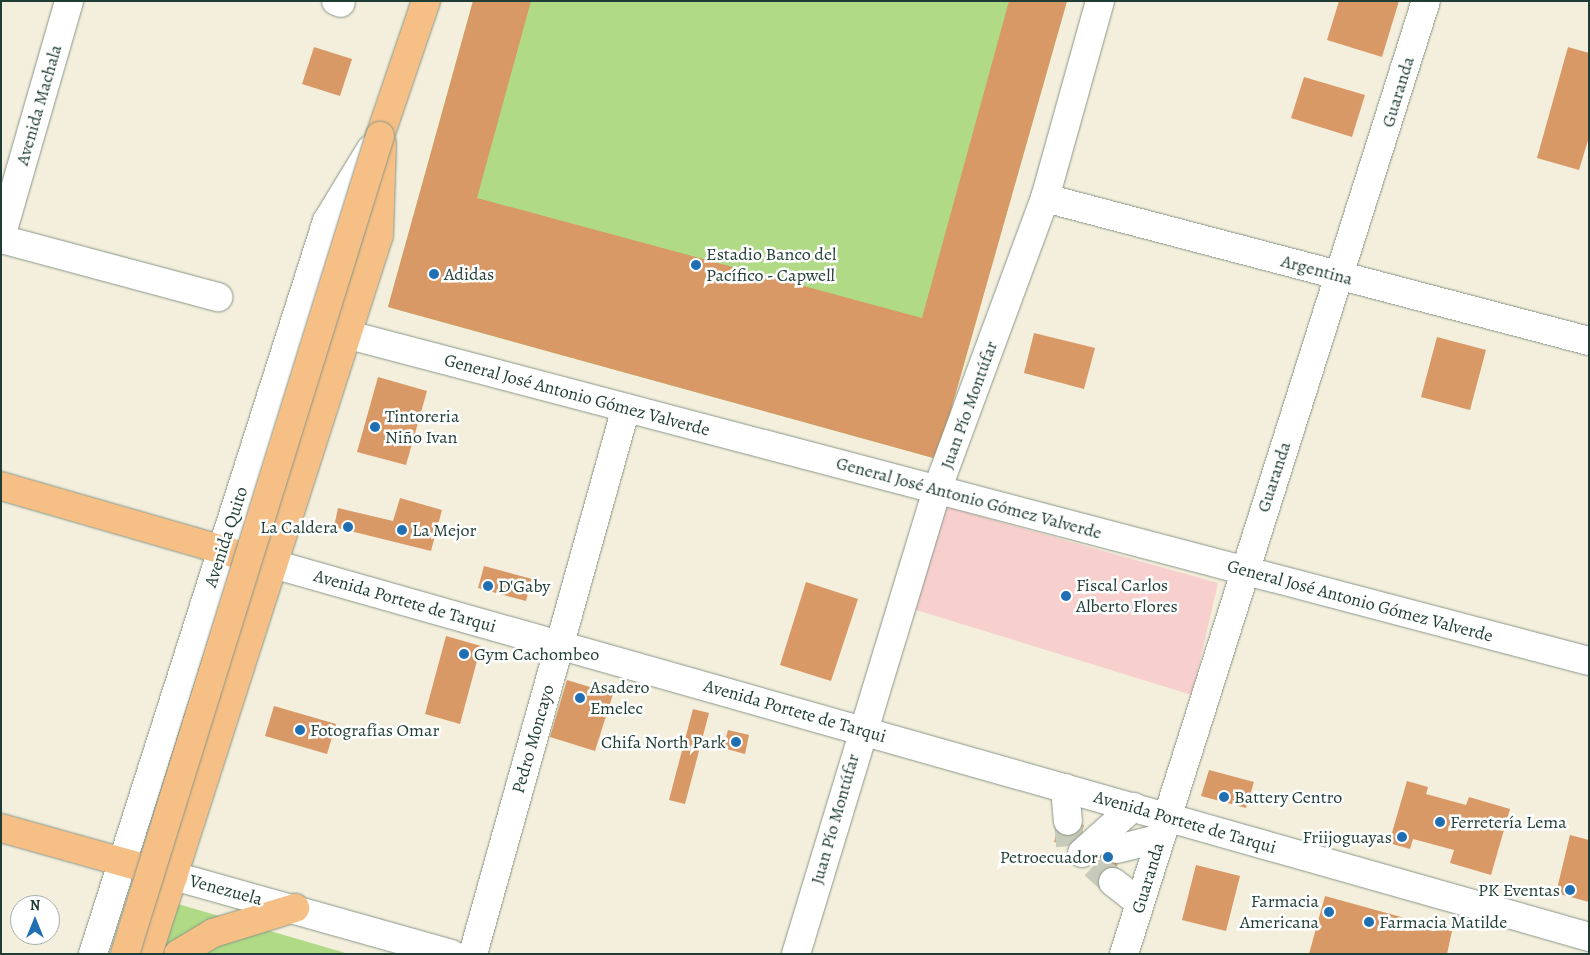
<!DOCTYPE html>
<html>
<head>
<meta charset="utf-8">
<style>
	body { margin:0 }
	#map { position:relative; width:1590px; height:955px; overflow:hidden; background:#f3efdc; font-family:Alegreya,serif }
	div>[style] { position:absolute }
	.built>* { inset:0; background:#f7d0ce }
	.green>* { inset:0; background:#b0da85 }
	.building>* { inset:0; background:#d89966 }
	.minor-tunnel>* { height:28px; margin-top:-14px; transform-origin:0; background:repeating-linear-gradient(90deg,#c9cbba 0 28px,transparent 0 42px) }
	.roads { filter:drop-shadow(0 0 1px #899688) drop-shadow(0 0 1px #899688) }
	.minor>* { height:28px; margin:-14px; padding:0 14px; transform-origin:14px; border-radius:14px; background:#fff }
	.major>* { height:28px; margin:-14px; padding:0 14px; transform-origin:14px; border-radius:14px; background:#f5bf86 }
	.bridges { filter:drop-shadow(0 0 1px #899688) drop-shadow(0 0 1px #899688) }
	.major-bridge>* { height:28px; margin:-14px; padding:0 14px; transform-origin:14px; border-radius:14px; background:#f5bf86 }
	.dots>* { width:14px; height:14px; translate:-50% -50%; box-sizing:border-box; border:2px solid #fff; border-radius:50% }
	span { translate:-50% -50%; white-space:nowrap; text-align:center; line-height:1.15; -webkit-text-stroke:5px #fff; paint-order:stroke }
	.street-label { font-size:18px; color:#1f3d34 }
	.poi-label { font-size:18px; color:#1f3d34 }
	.left { translate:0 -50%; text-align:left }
	.right { translate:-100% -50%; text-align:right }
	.frame { position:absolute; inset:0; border:2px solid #1f3d34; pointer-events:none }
	.north { position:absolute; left:10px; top:895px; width:50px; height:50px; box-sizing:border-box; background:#fff; border:1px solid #a5b1ae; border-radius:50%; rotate:0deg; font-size:14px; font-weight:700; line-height:20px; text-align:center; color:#1f3d34 }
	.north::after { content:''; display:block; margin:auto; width:18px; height:22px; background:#1f6fb2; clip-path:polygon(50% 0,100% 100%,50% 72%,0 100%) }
</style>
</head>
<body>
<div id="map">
	<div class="built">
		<i style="clip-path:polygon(943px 506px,1218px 583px,1192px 695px,913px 609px)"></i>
	</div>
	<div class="green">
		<i style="clip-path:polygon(473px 1px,1067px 1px,937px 459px,388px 307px)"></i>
		<i style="clip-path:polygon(178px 904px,349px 954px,162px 954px)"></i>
	</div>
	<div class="building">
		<i style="clip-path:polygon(473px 1px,531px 1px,477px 198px,922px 318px,1009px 1px,1067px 1px,937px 459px,388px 307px)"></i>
		<i style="clip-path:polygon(1339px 1px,1399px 1px,1382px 57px,1327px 40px)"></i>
		<i style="clip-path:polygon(314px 47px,352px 59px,340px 96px,302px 84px)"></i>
		<i style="clip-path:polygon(1568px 47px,1589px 53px,1589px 137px,1579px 170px,1537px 158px)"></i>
		<i style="clip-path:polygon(1304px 77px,1365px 95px,1352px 137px,1291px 118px)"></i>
		<i style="clip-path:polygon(1034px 333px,1095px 348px,1084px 389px,1024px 373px)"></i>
		<i style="clip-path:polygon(1437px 337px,1486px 350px,1470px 410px,1421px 397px)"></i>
		<i style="clip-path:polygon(378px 377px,427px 391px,406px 465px,357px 452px)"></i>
		<i style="clip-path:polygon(400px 498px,442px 510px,431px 551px,334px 527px,338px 508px,393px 521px)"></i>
		<i style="clip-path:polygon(484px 566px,532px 579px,526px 601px,478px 588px)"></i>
		<i style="clip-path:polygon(806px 582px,858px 599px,831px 681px,780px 665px)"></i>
		<i style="clip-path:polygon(446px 636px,481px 646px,460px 724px,425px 714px)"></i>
		<i style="clip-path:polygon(567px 680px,613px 694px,595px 751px,550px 737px)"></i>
		<i style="clip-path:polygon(274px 706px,336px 724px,327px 754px,265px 736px)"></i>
		<i style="clip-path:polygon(693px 709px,709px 713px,685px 804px,669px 800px)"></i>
		<i style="clip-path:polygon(728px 730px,749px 735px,745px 754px,723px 748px)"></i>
		<i style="clip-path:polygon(1209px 770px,1254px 782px,1246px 808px,1201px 796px)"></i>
		<i style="clip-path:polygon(1407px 781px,1428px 787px,1426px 794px,1466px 805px,1469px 797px,1510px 809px,1491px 875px,1450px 863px,1454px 850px,1413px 839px,1410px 849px,1389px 843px)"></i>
		<i style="clip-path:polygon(1060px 819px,1084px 825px,1078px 848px,1054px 842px)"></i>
		<i style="clip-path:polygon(1570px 835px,1589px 840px,1589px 902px,1556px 893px)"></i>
		<i style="clip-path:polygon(1100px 844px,1121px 850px,1113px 882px,1091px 877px)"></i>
		<i style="clip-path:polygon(1196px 865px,1240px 876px,1226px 931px,1182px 920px)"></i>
		<i style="clip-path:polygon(1325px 896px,1452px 931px,1447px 954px,1309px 954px)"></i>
	</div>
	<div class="minor-tunnel">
		<i style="left:1068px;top:821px;width:25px;rotate:85deg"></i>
		<i style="left:1094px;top:865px;width:25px;rotate:42deg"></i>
	</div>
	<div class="roads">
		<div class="minor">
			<i style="left:336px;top:1px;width:5px;rotate:22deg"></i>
			<i style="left:1045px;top:198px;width:562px;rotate:14.73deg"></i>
			<i style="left:1px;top:237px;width:246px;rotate:-73.9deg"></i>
			<i style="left:1px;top:239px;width:225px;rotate:15deg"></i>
			<i style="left:349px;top:335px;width:1282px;rotate:14.73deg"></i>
			<i style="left:273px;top:564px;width:1368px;rotate:15.82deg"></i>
			<i style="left:1065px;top:788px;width:33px;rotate:85deg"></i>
			<i style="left:1117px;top:849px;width:45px;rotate:-14deg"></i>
			<i style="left:1082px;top:853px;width:69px;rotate:-42deg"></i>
			<i style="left:174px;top:876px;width:288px;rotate:15.7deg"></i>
			<i style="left:1113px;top:882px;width:34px;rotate:38deg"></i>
			<i style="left:93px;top:954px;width:769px;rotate:-72.3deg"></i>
			<i style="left:327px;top:221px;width:84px;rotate:-58.6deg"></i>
			<i style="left:473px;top:954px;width:567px;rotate:-74.35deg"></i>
			<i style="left:796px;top:954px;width:485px;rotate:-73.1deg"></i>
			<i style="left:937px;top:490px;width:311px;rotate:-69.7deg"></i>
			<i style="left:1045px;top:198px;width:205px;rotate:-74.4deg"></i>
			<i style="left:1124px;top:954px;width:1000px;rotate:-72.42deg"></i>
		</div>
		<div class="major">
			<i style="left:380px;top:136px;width:143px;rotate:-71.2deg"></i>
			<i style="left:1px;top:486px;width:281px;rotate:16.1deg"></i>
			<i style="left:1px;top:828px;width:179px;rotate:15.6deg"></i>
			<i style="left:148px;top:954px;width:755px;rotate:-72.19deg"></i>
			<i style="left:379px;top:235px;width:91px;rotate:-88.1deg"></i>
			<i style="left:178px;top:954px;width:41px;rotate:-31deg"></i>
			<i style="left:213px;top:933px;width:86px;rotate:-17deg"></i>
		</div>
	</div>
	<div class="bridges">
		<div class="major-bridge">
			<i style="left:125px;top:954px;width:857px;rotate:-72.69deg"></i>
		</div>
	</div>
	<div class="dots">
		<i style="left:696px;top:265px;background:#1f6fb2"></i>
		<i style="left:434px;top:274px;background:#1f6fb2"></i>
		<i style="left:375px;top:427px;background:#1f6fb2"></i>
		<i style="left:348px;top:527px;background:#1f6fb2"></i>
		<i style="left:402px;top:530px;background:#1f6fb2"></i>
		<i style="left:488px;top:586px;background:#1f6fb2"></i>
		<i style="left:1066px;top:596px;background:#1f6fb2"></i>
		<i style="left:464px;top:654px;background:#1f6fb2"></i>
		<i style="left:580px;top:698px;background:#1f6fb2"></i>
		<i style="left:300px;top:730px;background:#1f6fb2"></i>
		<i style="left:736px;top:742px;background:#1f6fb2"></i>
		<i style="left:1224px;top:797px;background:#1f6fb2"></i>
		<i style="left:1440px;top:822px;background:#1f6fb2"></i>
		<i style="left:1402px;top:837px;background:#1f6fb2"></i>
		<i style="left:1108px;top:857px;background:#1f6fb2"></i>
		<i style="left:1570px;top:890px;background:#1f6fb2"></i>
		<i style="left:1329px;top:912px;background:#1f6fb2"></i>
		<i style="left:1369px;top:922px;background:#1f6fb2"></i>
	</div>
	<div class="street-label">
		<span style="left:1398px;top:92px;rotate:-73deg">Guaranda</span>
		<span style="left:39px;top:105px;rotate:-74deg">Avenida Machala</span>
		<span style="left:1317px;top:270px;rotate:15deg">Argentina</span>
		<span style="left:577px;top:395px;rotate:15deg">General José Antonio Gómez Valverde</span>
		<span style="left:969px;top:405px;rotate:-70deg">Juan Pío Montúfar</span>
		<span style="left:1274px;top:477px;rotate:-72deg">Guaranda</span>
		<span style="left:969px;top:498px;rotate:15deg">General José Antonio Gómez Valverde</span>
		<span style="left:226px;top:537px;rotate:-72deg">Avenida Quito</span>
		<span style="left:405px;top:601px;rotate:16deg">Avenida Portete de Tarqui</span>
		<span style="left:1360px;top:601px;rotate:15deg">General José Antonio Gómez Valverde</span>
		<span style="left:795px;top:711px;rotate:16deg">Avenida Portete de Tarqui</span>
		<span style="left:533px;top:739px;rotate:-74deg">Pedro Moncayo</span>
		<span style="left:835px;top:819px;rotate:-74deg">Juan Pío Montúfar</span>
		<span style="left:1185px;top:822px;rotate:16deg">Avenida Portete de Tarqui</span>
		<span style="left:1148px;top:878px;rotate:-73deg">Guaranda</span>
		<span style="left:226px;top:890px;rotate:15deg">Venezuela</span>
	</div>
	<div class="poi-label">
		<span class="left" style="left:706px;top:265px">Estadio Banco del<br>Pacífico - Capwell</span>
		<span class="left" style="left:444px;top:274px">Adidas</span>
		<span class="left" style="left:385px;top:427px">Tintoreria<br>Niño Ivan</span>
		<span class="right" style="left:338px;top:527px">La Caldera</span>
		<span class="left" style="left:412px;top:530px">La Mejor</span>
		<span class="left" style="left:498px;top:586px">D'Gaby</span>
		<span class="left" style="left:1076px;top:596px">Fiscal Carlos<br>Alberto Flores</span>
		<span class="left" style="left:474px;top:654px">Gym Cachombeo</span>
		<span class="left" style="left:590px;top:698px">Asadero<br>Emelec</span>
		<span class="left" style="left:310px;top:730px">Fotografías Omar</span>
		<span class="right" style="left:726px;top:742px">Chifa North Park</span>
		<span class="left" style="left:1234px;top:797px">Battery Centro</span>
		<span class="left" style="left:1450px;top:822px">Ferretería Lema</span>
		<span class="right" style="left:1392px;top:837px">Friijoguayas</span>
		<span class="right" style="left:1098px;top:857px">Petroecuador</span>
		<span class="right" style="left:1560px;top:890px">PK Eventas</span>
		<span class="right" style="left:1319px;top:912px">Farmacia<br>Americana</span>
		<span class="left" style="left:1379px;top:922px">Farmacia Matilde</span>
	</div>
	<div class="frame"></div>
	<div class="north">N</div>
</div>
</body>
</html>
